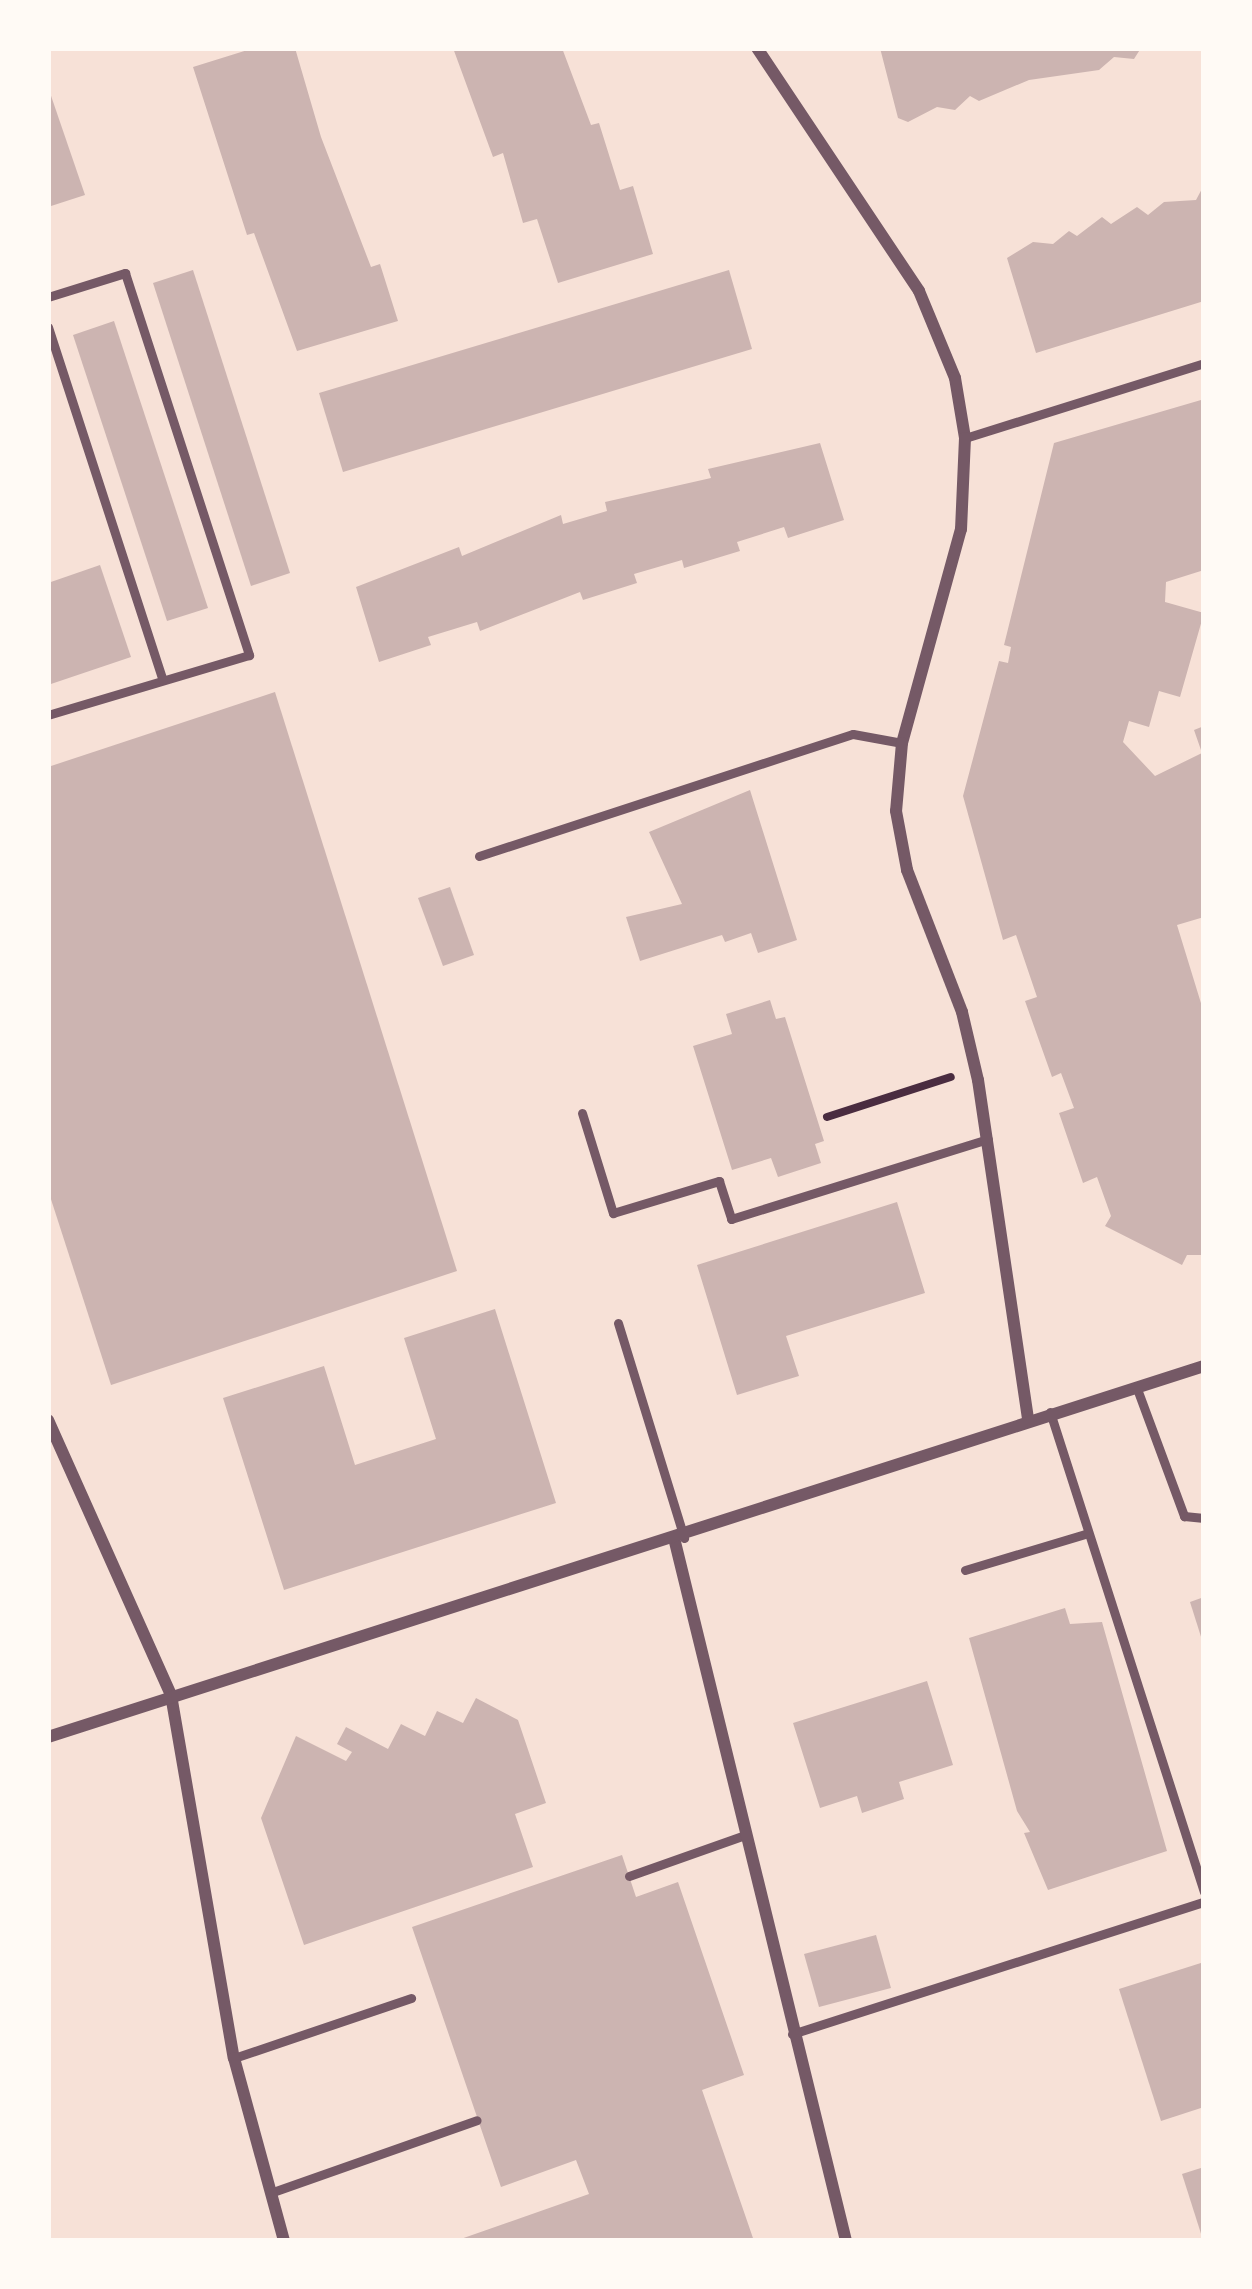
<!DOCTYPE html>
<html>
<head>
<meta charset="utf-8">
<style>
	body { margin:0 }
	#map { position:relative; width:1252px; height:2289px; overflow:hidden; background:#f7e1d7; font-family:"PT Sans",sans-serif }
	div>[style] { position:absolute }
	.building>* { inset:0; background:#ccb4b1 }
	.path>* { height:8px; margin:-4px; padding:0 4px; transform-origin:4px; border-radius:4px; background:#4a2c40 }
	.service>* { height:9px; margin:-4.5px; padding:0 4.5px; transform-origin:4.5px; border-radius:4.5px; background:#755966 }
	.minor>* { height:12px; margin:-6px; padding:0 6px; transform-origin:6px; border-radius:6px; background:#755966 }
	span { translate:-50% -50%; white-space:nowrap; text-align:center; line-height:1.15; -webkit-text-stroke:12px #fffaf5; paint-order:stroke }
	.frame { position:absolute; inset:0; border:51px solid #fffaf5; pointer-events:none }
</style>
</head>
<body>
<div id="map">
	<div class="building">
		<i style="clip-path:polygon(254px 48px,295px 48px,321px 137px,371px 267px,380px 264px,398px 321px,297px 351px,254px 233px,247px 235px,193px 67px)"></i>
		<i style="clip-path:polygon(453px 48px,562px 48px,591px 125px,599px 123px,620px 190px,633px 186px,653px 254px,558px 283px,537px 219px,523px 223px,503px 153px,493px 157px)"></i>
		<i style="clip-path:polygon(880px 48px,1141px 48px,1134px 59px,1114px 57px,1099px 70px,1029px 80px,979px 101px,970px 96px,955px 110px,937px 107px,908px 122px,898px 118px)"></i>
		<i style="clip-path:polygon(48px 87px,85px 195px,48px 207px)"></i>
		<i style="clip-path:polygon(1204px 185px,1204px 301px,1036px 353px,1007px 258px,1033px 242px,1053px 244px,1069px 231px,1077px 236px,1102px 217px,1111px 224px,1137px 207px,1148px 215px,1164px 202px,1196px 200px)"></i>
		<i style="clip-path:polygon(193px 270px,290px 573px,251px 586px,153px 283px)"></i>
		<i style="clip-path:polygon(729px 270px,752px 349px,343px 472px,319px 393px)"></i>
		<i style="clip-path:polygon(114px 321px,208px 608px,167px 621px,73px 335px)"></i>
		<i style="clip-path:polygon(1201px 400px,1204px 570px,1166px 582px,1165px 602px,1204px 613px,1180px 697px,1159px 691px,1149px 727px,1129px 721px,1123px 742px,1155px 776px,1202px 753px,1194px 730px,1204px 726px,1204px 917px,1177px 925px,1204px 1013px,1204px 1255px,1187px 1255px,1182px 1265px,1105px 1226px,1111px 1216px,1097px 1177px,1083px 1183px,1059px 1113px,1074px 1108px,1061px 1073px,1052px 1077px,1025px 1001px,1037px 997px,1016px 935px,1003px 940px,963px 796px,999px 661px,1008px 663px,1011px 647px,1004px 645px,1054px 443px)"></i>
		<i style="clip-path:polygon(820px 443px,844px 520px,788px 538px,784px 527px,737px 542px,740px 551px,684px 568px,682px 560px,634px 574px,637px 583px,583px 600px,580px 592px,480px 631px,477px 622px,428px 637px,431px 645px,379px 662px,356px 587px,459px 547px,462px 556px,561px 515px,563px 524px,607px 511px,605px 502px,711px 478px,708px 469px)"></i>
		<i style="clip-path:polygon(100px 565px,131px 657px,48px 685px,48px 583px)"></i>
		<i style="clip-path:polygon(275px 692px,457px 1271px,111px 1385px,48px 1190px,48px 767px)"></i>
		<i style="clip-path:polygon(750px 790px,797px 940px,758px 953px,751px 933px,725px 942px,722px 935px,640px 961px,626px 917px,682px 904px,649px 832px)"></i>
		<i style="clip-path:polygon(450px 887px,474px 955px,443px 966px,418px 898px)"></i>
		<i style="clip-path:polygon(770px 1000px,776px 1019px,785px 1017px,824px 1141px,815px 1144px,821px 1163px,778px 1177px,771px 1158px,732px 1170px,693px 1046px,732px 1034px,726px 1014px)"></i>
		<i style="clip-path:polygon(897px 1202px,925px 1293px,786px 1336px,799px 1376px,737px 1395px,697px 1265px)"></i>
		<i style="clip-path:polygon(495px 1309px,556px 1503px,284px 1590px,223px 1398px,324px 1366px,355px 1465px,436px 1439px,404px 1338px)"></i>
		<i style="clip-path:polygon(1204px 1597px,1204px 1642px,1203px 1643px,1190px 1602px)"></i>
		<i style="clip-path:polygon(1065px 1608px,1070px 1624px,1102px 1622px,1167px 1851px,1048px 1890px,1024px 1833px,1030px 1832px,1017px 1811px,969px 1638px)"></i>
		<i style="clip-path:polygon(927px 1681px,953px 1765px,899px 1782px,904px 1799px,862px 1813px,857px 1796px,820px 1808px,793px 1723px)"></i>
		<i style="clip-path:polygon(476px 1698px,518px 1720px,546px 1803px,515px 1814px,533px 1867px,304px 1945px,261px 1818px,296px 1736px,346px 1761px,352px 1752px,337px 1744px,346px 1727px,388px 1749px,401px 1724px,425px 1736px,437px 1711px,463px 1723px)"></i>
		<i style="clip-path:polygon(622px 1855px,636px 1897px,678px 1882px,744px 2075px,702px 2090px,754px 2241px,455px 2241px,589px 2194px,576px 2160px,501px 2187px,412px 1927px)"></i>
		<i style="clip-path:polygon(876px 1935px,891px 1988px,819px 2007px,804px 1954px)"></i>
		<i style="clip-path:polygon(1204px 1962px,1204px 2107px,1161px 2121px,1119px 1989px)"></i>
		<i style="clip-path:polygon(1204px 2167px,1204px 2240px,1203px 2240px,1182px 2174px)"></i>
	</div>
	<div class="path">
		<i style="left:827px;top:1117px;width:130px;rotate:-17.9deg"></i>
	</div>
	<div class="service">
		<i style="left:48px;top:297px;width:81px;rotate:-17.3deg"></i>
		<i style="left:125px;top:273px;width:402px;rotate:72deg"></i>
		<i style="left:249px;top:655px;width:210px;rotate:163.4deg"></i>
		<i style="left:48px;top:327px;width:371px;rotate:72deg"></i>
		<i style="left:965px;top:438px;width:250px;rotate:-17.4deg"></i>
		<i style="left:479px;top:856px;width:393px;rotate:-18.1deg"></i>
		<i style="left:853px;top:734px;width:50px;rotate:10.4deg"></i>
		<i style="left:582px;top:1113px;width:105px;rotate:72.8deg"></i>
		<i style="left:613px;top:1213px;width:111px;rotate:-16.8deg"></i>
		<i style="left:719px;top:1181px;width:40px;rotate:72deg"></i>
		<i style="left:731px;top:1219px;width:269px;rotate:-17.3deg"></i>
		<i style="left:618px;top:1323px;width:225px;rotate:72.9deg"></i>
		<i style="left:1136px;top:1386px;width:139px;rotate:69.7deg"></i>
		<i style="left:1184px;top:1516px;width:20px;rotate:6deg"></i>
		<i style="left:1050px;top:1412px;width:504px;rotate:72.21deg"></i>
		<i style="left:965px;top:1570px;width:128px;rotate:-16.7deg"></i>
		<i style="left:629px;top:1876px;width:123px;rotate:-19.5deg"></i>
		<i style="left:792px;top:2034px;width:433px;rotate:-17.8deg"></i>
		<i style="left:234px;top:2058px;width:187px;rotate:-18.7deg"></i>
		<i style="left:270px;top:2193px;width:219px;rotate:-19.4deg"></i>
	</div>
	<div class="minor">
		<i style="left:757px;top:48px;width:292px;rotate:56.3deg"></i>
		<i style="left:919px;top:291px;width:94px;rotate:67.5deg"></i>
		<i style="left:955px;top:378px;width:61px;rotate:80.5deg"></i>
		<i style="left:965px;top:438px;width:91px;rotate:92.5deg"></i>
		<i style="left:961px;top:529px;width:222px;rotate:105.4deg"></i>
		<i style="left:902px;top:743px;width:68px;rotate:95deg"></i>
		<i style="left:896px;top:811px;width:60px;rotate:79.4deg"></i>
		<i style="left:907px;top:870px;width:152px;rotate:68.8deg"></i>
		<i style="left:962px;top:1012px;width:70px;rotate:76.8deg"></i>
		<i style="left:978px;top:1080px;width:343px;rotate:81.6deg"></i>
		<i style="left:48px;top:1420px;width:301px;rotate:65.9deg"></i>
		<i style="left:171px;top:1695px;width:368px;rotate:80.2deg"></i>
		<i style="left:234px;top:2058px;width:190px;rotate:74.7deg"></i>
		<i style="left:675px;top:1542px;width:720px;rotate:76.25deg"></i>
		<i style="left:48px;top:1737px;width:1214px;rotate:-17.79deg"></i>
	</div>
	<div class="frame"></div>
</div>
</body>
</html>
